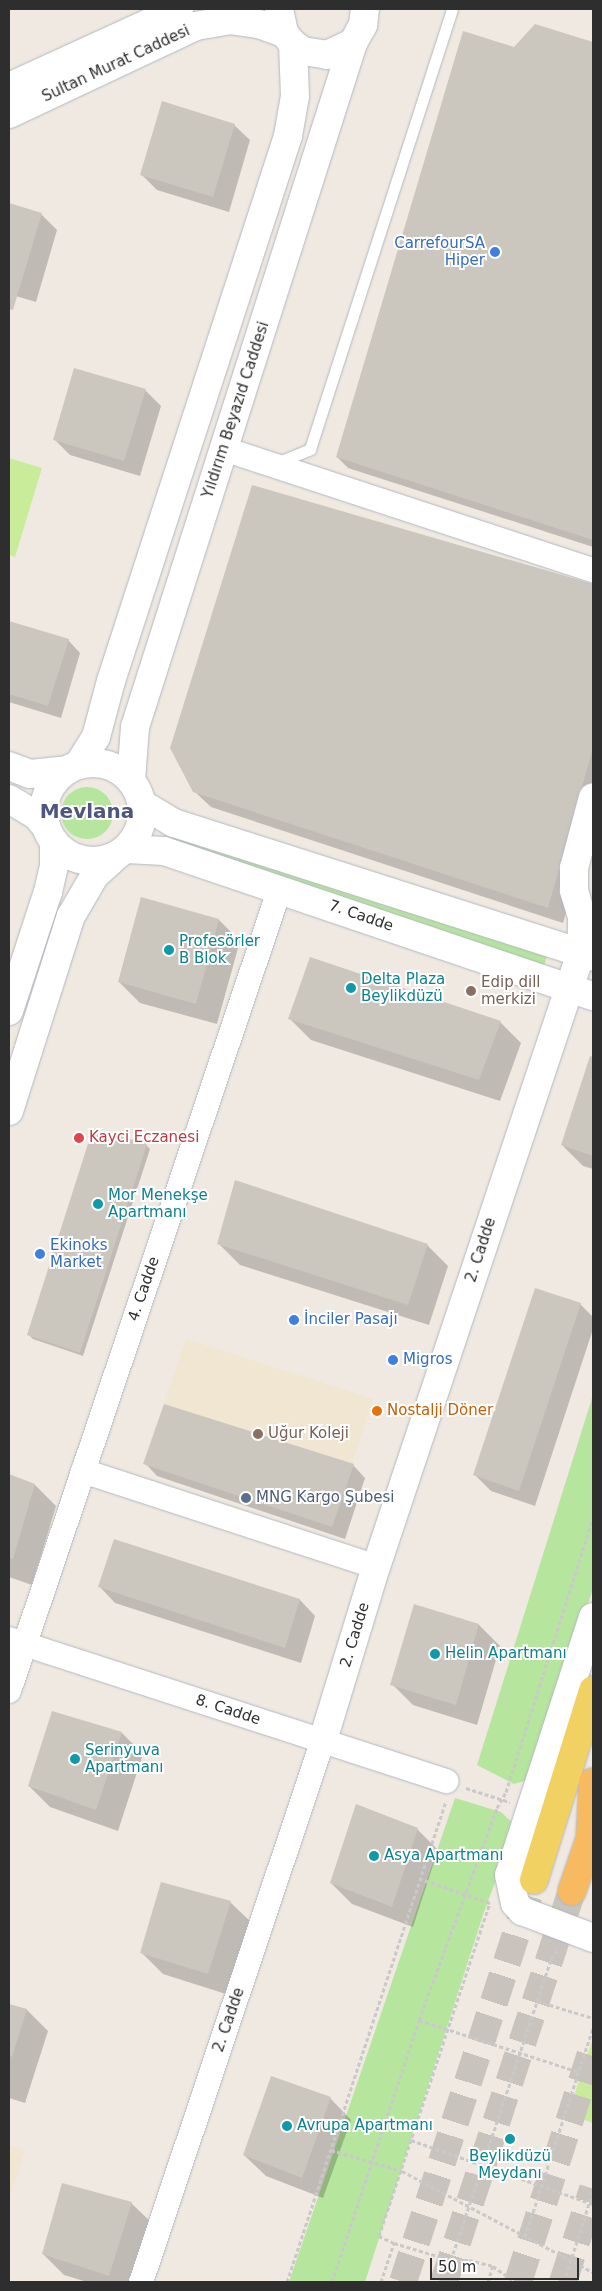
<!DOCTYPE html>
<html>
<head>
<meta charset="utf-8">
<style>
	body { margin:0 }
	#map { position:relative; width:602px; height:2291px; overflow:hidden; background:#efe9e1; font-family:"DejaVu Sans",sans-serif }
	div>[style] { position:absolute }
	.education>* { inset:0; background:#f0e6d1 }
	.green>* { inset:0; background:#b6e59e }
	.round { border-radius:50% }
	.pitch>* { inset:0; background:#c9ec9a }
	.shadow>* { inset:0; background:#0003 }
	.building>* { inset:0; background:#cbc7bf }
	.primary-tunnel>* { height:28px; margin-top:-14px; transform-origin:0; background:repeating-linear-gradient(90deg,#c8c4bd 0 28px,transparent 0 42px) }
	.trunk-tunnel>* { height:28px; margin-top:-14px; transform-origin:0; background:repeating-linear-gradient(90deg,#c8c4bd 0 28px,transparent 0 42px) }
	.path>* { height:3px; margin-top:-1.5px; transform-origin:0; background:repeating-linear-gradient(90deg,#c9c9c9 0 4px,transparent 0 6.5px) }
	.roads { filter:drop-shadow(0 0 1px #b4b7c1) drop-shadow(0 0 1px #b4b7c1) }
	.service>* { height:11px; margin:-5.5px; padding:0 5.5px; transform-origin:5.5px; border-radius:5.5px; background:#fff }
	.minor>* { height:24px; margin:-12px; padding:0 12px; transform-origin:12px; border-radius:12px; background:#fff }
	.secondary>* { height:28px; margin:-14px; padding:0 14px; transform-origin:14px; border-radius:14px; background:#fff }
	.secondary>.ring { margin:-14px; padding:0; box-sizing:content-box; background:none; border:28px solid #fff; border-radius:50% }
	.primary>* { height:28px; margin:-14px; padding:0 14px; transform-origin:14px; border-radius:14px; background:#f2d163 }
	.trunk>* { height:28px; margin:-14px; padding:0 14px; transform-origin:14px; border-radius:14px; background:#f8ba60 }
	.dots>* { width:14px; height:14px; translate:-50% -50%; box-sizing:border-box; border:2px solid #fff; border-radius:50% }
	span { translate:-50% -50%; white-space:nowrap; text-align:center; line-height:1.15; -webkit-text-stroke:4px #fff; paint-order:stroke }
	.street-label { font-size:15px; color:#2e2e2e }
	.shop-label { font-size:15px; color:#366cbe }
	.right { translate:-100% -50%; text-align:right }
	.left { translate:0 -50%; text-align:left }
	.culture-label { font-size:15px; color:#0d838f }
	.education-label { font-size:15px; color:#785e54 }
	.health-label { font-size:15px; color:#be3a42 }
	.food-label { font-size:15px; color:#c56008 }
	.service-label { font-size:15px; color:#4e5e75 }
	.district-label { font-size:20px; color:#4d5680; font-weight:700 }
	.frame { position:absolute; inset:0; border:10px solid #2e2e2e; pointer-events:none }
	.scale { position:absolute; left:430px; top:2258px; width:149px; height:22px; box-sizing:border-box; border:2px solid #2e2e2e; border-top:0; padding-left:6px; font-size:15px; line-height:18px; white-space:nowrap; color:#2e2e2e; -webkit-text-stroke:4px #fff; paint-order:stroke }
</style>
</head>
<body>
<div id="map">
	<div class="education">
		<i style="clip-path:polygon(186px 1339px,373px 1399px,332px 1527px,143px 1464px)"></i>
		<i style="clip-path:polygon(9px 2145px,25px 2151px,9px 2198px)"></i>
	</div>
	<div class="green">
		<i class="round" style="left:61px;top:787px;width:52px;height:52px"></i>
		<i style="clip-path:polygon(176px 835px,547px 955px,544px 966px,171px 845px)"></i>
		<i style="clip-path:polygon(593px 1395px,593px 1589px,528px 1780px,514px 1784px,477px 1765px)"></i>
		<i style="clip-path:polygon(455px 1798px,501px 1812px,516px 1826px,484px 1912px,365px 2282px,289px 2282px)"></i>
	</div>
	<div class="pitch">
		<i style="clip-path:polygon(9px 458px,42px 468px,15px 557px,9px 555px)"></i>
		<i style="clip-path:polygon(593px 2038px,593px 2123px,568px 2114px)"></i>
	</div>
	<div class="shadow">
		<i style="clip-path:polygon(535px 25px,593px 44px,593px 547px,348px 468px,337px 457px,515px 49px)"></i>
		<i style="clip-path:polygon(234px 125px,250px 140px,229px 212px,157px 190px,141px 174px)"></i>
		<i style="clip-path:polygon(9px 204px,41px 214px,57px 230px,36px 302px,9px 294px)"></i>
		<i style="clip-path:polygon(145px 390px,161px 406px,140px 476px,70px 455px,54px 439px)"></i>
		<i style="clip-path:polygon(253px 487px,593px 585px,593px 818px,563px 923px,211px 807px,194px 791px)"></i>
		<i style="clip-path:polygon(9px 622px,68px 640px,80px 653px,61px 718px,9px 702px)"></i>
		<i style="clip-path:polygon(142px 899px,219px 920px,240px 941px,217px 1024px,140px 1003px,119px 982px)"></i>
		<i style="clip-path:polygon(290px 1019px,500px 1022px,521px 1043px,500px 1101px,311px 1040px)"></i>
		<i style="clip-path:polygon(589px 1064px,593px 1065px,593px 1169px,583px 1166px,562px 1145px)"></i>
		<i style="clip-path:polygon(146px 1145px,150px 1149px,83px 1356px,33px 1339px,29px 1335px)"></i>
		<i style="clip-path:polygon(219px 1244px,427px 1245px,448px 1266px,429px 1325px,240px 1265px)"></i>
		<i style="clip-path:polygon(580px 1304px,593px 1317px,593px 1329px,535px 1506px,491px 1491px,475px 1475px)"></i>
		<i style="clip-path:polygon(145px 1463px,353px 1465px,365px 1478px,345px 1539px,157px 1476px)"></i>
		<i style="clip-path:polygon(9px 1476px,35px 1485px,56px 1506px,32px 1585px,9px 1577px)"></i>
		<i style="clip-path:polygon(100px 1587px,300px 1600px,315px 1616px,301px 1663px,115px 1603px)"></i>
		<i style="clip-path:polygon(415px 1606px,479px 1625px,500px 1646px,477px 1725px,413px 1705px,392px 1684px)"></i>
		<i style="clip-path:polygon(53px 1713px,122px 1733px,143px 1754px,118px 1831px,50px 1807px,29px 1786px)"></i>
		<i style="clip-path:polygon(417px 1829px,438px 1850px,413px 1927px,352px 1904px,331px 1883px)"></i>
		<i style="clip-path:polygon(230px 1902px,252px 1923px,229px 1995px,163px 1974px,142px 1953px)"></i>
		<i style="clip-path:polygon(9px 2005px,27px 2010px,48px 2031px,25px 2103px,9px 2098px)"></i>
		<i style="clip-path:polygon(330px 2098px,351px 2120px,323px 2198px,266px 2176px,244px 2155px)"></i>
		<i style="clip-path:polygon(131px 2203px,153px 2224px,135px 2282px,87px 2282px,64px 2275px,43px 2254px)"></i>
	</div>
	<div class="building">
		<i style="clip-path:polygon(535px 24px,593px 42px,593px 540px,336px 457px,463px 31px,514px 47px)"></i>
		<i style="clip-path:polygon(162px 101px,235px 124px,213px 197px,140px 175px)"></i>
		<i style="clip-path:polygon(9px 203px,42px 213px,13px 310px,9px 309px)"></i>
		<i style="clip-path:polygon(74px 368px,146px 389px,124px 461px,53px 440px)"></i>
		<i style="clip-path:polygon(252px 485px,593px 584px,593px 748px,548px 908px,193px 792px,170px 748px)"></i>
		<i style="clip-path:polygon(9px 621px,69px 639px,48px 706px,9px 694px)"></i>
		<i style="clip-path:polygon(141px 897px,219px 919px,196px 1004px,118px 982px)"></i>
		<i style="clip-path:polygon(310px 957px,501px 1021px,479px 1080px,288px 1019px)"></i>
		<i style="clip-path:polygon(590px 1056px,593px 1057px,593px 1156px,561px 1145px)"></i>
		<i style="clip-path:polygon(93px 1128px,147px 1144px,80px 1353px,27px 1335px)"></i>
		<i style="clip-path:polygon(235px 1180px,428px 1244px,408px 1305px,217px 1244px)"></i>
		<i style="clip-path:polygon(535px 1288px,581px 1303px,519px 1491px,473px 1475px)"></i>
		<i style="clip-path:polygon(164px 1404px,354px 1464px,332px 1527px,143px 1464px)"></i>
		<i style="clip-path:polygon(9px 1474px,35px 1484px,13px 1559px,9px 1558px)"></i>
		<i style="clip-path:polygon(114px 1539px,300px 1599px,285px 1648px,98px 1587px)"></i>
		<i style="clip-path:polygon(414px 1604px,479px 1624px,456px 1705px,390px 1685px)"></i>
		<i style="clip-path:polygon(52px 1711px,122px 1732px,96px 1810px,28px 1786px)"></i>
		<i style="clip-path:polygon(356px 1804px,418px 1828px,392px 1907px,330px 1883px)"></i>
		<i style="clip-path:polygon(161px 1882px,231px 1901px,208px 1974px,140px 1953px)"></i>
		<i style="clip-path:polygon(9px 2004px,27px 2009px,12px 2057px,9px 2056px)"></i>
		<i style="clip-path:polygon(271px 2076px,331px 2097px,302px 2178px,243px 2155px)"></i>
		<i style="clip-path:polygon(62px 2183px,132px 2202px,109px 2276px,42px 2254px)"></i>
	</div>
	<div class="primary-tunnel">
		<i style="left:403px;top:2282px;width:423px;rotate:-72deg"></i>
		<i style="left:563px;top:2282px;width:98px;rotate:-72.1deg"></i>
	</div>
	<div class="trunk-tunnel">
		<i style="left:444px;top:2282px;width:411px;rotate:-71.9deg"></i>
		<i style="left:518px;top:2282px;width:247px;rotate:-72.3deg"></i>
	</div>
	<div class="path">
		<i style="left:466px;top:1788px;width:46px;rotate:17.7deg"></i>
		<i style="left:537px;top:2001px;width:59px;rotate:16.9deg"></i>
		<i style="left:419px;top:2020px;width:168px;rotate:18deg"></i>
		<i style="left:411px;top:2140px;width:193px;rotate:19.4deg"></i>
		<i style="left:331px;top:2150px;width:74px;rotate:16.5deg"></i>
		<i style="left:402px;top:2171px;width:216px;rotate:27.9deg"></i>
		<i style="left:525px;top:2237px;width:220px;rotate:-72deg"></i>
		<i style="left:394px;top:2243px;width:59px;rotate:16.6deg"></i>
		<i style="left:451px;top:2260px;width:18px"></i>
		<i style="left:469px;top:2260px;width:25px;rotate:14deg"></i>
		<i style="left:493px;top:2266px;width:27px;rotate:36deg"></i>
		<i style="left:451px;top:2260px;width:317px;rotate:-71.6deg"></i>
		<i style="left:551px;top:1959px;width:12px;rotate:-55deg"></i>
		<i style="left:287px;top:2282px;width:507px;rotate:-71.71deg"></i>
		<i style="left:332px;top:2282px;width:276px;rotate:-71.6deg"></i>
		<i style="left:419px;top:2020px;width:226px;rotate:-69.8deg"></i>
		<i style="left:497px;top:1808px;width:18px;rotate:-61deg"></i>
		<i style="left:506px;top:1792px;width:287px;rotate:-72.4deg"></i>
		<i style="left:381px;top:2282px;width:41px;rotate:-71.6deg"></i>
		<i style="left:394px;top:2243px;width:17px;rotate:-155deg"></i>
		<i style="left:379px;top:2236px;width:351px;rotate:-71.6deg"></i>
		<i style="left:490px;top:1903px;width:73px;rotate:-160.8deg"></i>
		<i style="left:488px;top:2282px;width:17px;rotate:-73deg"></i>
		<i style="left:564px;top:2282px;width:96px;rotate:-72.3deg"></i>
	</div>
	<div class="roads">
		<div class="service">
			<i style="left:276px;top:463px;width:37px;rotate:-22deg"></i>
			<i style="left:310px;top:449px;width:462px;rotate:-72.1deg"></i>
		</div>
		<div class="minor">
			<i style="left:224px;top:449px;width:388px;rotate:18.2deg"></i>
			<i style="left:83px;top:1471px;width:308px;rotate:18.1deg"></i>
			<i style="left:9px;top:1639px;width:460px;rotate:18deg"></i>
			<i style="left:9px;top:1691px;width:847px;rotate:-71.35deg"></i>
			<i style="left:141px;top:2282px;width:572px;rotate:-71.44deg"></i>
		</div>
		<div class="secondary">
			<i style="left:279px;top:9px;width:25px;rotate:78deg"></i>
			<i style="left:284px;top:33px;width:14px;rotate:51deg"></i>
			<i style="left:293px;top:44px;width:12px;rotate:35deg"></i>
			<i style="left:303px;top:51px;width:24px;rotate:9deg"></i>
			<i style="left:327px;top:55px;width:29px;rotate:-25deg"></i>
			<i style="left:353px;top:43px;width:21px;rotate:-61deg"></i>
			<i style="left:363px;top:25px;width:16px;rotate:-83deg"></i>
			<i style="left:9px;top:87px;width:187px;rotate:-24.6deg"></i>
			<i style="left:9px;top:114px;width:207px;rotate:-25.2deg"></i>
			<i style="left:196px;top:26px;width:34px;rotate:-10deg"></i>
			<i style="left:229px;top:20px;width:30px;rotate:8deg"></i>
			<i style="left:259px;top:24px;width:27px;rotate:20deg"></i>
			<i class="ring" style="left:44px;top:763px;width:70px;height:70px"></i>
			<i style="left:79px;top:764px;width:32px;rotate:-58deg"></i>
			<i style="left:96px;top:737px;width:58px;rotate:-75deg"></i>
			<i style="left:111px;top:681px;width:573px;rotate:-72.01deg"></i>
			<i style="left:288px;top:136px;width:41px;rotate:-80.1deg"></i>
			<i style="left:295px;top:96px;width:52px;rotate:-92.2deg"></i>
			<i style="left:9px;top:766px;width:22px;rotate:21deg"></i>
			<i style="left:30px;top:774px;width:37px;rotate:-6deg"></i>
			<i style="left:131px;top:780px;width:53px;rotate:-85.7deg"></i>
			<i style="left:135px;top:727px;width:718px;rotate:-72.32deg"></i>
			<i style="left:9px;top:799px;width:31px;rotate:31deg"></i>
			<i style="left:36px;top:815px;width:16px;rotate:50deg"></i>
			<i style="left:142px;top:804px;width:37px;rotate:31deg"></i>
			<i style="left:174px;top:823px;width:440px;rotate:17.7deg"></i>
			<i style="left:127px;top:849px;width:37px;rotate:3deg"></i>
			<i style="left:164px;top:851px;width:453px;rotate:18.7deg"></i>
			<i style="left:9px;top:1011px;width:125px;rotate:-71.9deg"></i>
			<i style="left:48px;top:892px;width:28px;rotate:-77deg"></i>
			<i style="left:54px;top:865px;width:23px;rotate:-90deg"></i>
			<i style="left:9px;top:1111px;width:205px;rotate:-72.4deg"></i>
			<i style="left:71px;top:916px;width:48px;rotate:-59.7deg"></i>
			<i style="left:95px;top:875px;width:28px;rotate:-42deg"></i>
			<i style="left:593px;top:1617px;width:271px;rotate:108deg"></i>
			<i style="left:509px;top:1875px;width:29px;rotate:78deg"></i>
			<i style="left:515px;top:1903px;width:11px;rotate:49deg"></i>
			<i style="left:522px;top:1911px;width:76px;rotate:20.8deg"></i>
			<i style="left:323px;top:1740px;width:181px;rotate:-73deg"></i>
			<i style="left:376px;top:1567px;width:647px;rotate:-71.54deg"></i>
			<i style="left:581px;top:953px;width:36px;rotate:-88deg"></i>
			<i style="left:582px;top:917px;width:28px;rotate:-107deg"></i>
			<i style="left:574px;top:890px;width:22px;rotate:-90deg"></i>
			<i style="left:574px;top:868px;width:73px;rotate:-75deg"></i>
		</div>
		<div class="primary">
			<i style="left:534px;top:1880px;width:199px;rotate:-72.7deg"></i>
		</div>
		<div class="trunk">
			<i style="left:590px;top:1840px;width:58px;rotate:-87deg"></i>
			<i style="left:572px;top:1891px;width:65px;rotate:-71deg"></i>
		</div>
	</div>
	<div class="dots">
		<i style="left:495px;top:252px;background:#3f7fe0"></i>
		<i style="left:169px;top:950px;background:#0f9aa8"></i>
		<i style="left:351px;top:988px;background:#0f9aa8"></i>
		<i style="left:471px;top:991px;background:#8d6e63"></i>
		<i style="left:79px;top:1138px;background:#e0444e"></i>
		<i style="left:98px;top:1204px;background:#0f9aa8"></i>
		<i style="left:40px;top:1254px;background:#3f7fe0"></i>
		<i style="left:294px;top:1320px;background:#3f7fe0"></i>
		<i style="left:393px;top:1360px;background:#3f7fe0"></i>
		<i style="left:377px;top:1411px;background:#e8710a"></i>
		<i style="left:258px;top:1434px;background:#8d6e63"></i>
		<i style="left:246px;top:1498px;background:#5c6f8a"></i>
		<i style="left:435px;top:1654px;background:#0f9aa8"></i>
		<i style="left:75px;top:1759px;background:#0f9aa8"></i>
		<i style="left:374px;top:1856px;background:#0f9aa8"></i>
		<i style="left:287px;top:2126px;background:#0f9aa8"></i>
		<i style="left:510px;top:2139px;background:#0f9aa8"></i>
	</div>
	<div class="street-label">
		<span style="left:116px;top:64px;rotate:-25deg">Sultan Murat Caddesi</span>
		<span style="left:236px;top:410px;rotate:-72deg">Yıldırım Beyazıd Caddesi</span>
		<span style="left:361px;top:916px;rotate:19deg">7. Cadde</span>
		<span style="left:481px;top:1250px;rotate:-72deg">2. Cadde</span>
		<span style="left:144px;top:1289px;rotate:-71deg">4. Cadde</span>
		<span style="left:355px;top:1635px;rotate:-73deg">2. Cadde</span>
		<span style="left:228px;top:1710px;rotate:18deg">8. Cadde</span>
		<span style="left:229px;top:2020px;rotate:-71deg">2. Cadde</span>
	</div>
	<div class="shop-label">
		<span class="right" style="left:485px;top:252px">CarrefourSA<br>Hiper</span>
		<span class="left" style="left:50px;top:1254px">Ekinoks<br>Market</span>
		<span class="left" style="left:304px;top:1320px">İnciler Pasajı</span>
		<span class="left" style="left:403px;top:1360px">Migros</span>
	</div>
	<div class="culture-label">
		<span class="left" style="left:179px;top:950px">Profesörler<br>B Blok</span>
		<span class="left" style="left:361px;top:988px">Delta Plaza<br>Beylikdüzü</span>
		<span class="left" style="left:108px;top:1204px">Mor Menekşe<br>Apartmanı</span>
		<span class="left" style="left:445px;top:1654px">Helin Apartmanı</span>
		<span class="left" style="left:85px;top:1759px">Serinyuva<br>Apartmanı</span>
		<span class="left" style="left:384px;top:1856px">Asya Apartmanı</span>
		<span class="left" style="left:297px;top:2126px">Avrupa Apartmanı</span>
		<span style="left:510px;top:2165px">Beylikdüzü<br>Meydanı</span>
	</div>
	<div class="education-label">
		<span class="left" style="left:481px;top:991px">Edip dill<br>merkizi</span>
		<span class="left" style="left:268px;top:1434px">Uğur Koleji</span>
	</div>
	<div class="health-label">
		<span class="left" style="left:89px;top:1138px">Kayci Eczanesi</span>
	</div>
	<div class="food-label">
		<span class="left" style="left:387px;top:1411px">Nostalji Döner</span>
	</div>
	<div class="service-label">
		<span class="left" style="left:256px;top:1498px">MNG Kargo Şubesi</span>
	</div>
	<div class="district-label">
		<span style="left:87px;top:811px">Mevlana</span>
	</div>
	<div class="frame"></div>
	<div class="scale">50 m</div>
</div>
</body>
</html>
